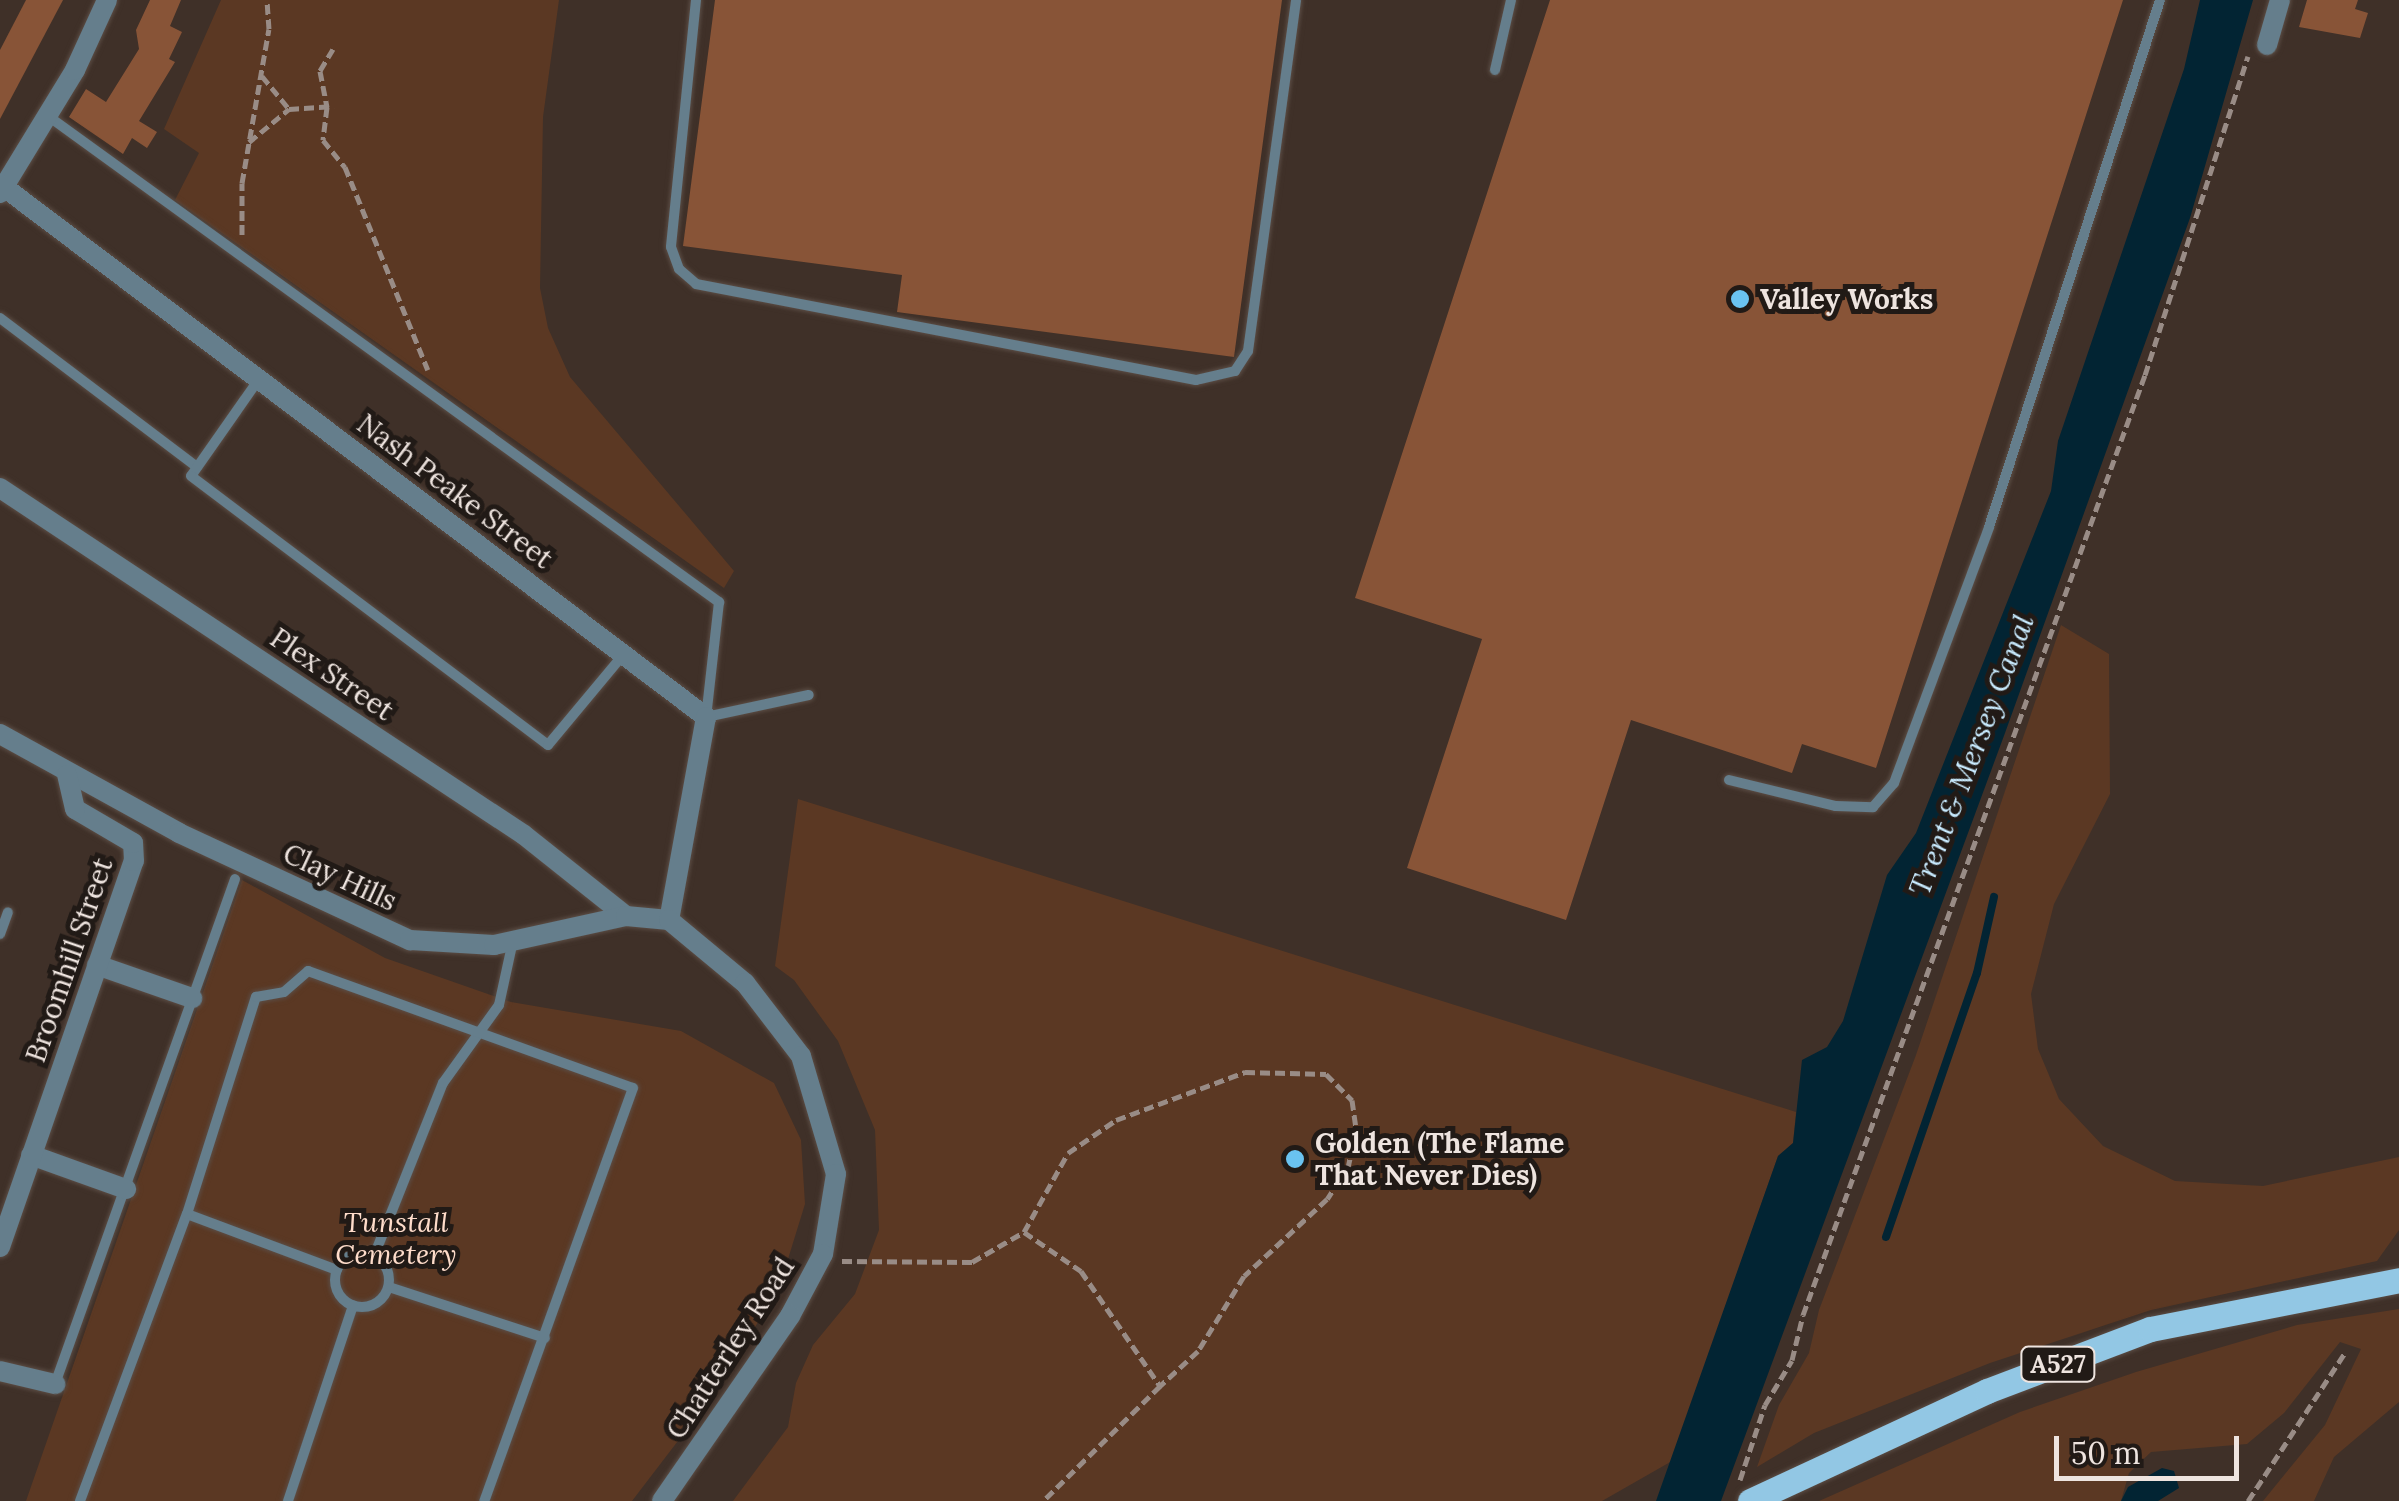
<!DOCTYPE html>
<html>
<head>
<meta charset="utf-8">
<style>
	body { margin:0 }
	#map { position:relative; width:2399px; height:1501px; overflow:hidden; background:#3f3028; font-family:Lora,serif }
	div>[style] { position:absolute }
	.green>* { inset:0; background:#5b3823 }
	.water>* { inset:0; background:#022433 }
	.stream>* { height:8px; margin:-4px; padding:0 4px; transform-origin:4px; border-radius:4px; background:#022433 }
	.building>* { inset:0; background:#885437 }
	.path>* { height:5px; margin-top:-2.5px; transform-origin:0; background:repeating-linear-gradient(90deg,#998c86 0 10px,transparent 0 15px) }
	.roads { filter:drop-shadow(0 0 2px #5b4d45) drop-shadow(0 0 2px #5b4d45) }
	.service>* { height:10px; margin:-5px; padding:0 5px; transform-origin:5px; border-radius:5px; background:#657e8c }
	.service>.ring { margin:-5px; padding:0; box-sizing:content-box; background:none; border:10px solid #657e8c; border-radius:50% }
	.minor>* { height:20px; margin:-10px; padding:0 10px; transform-origin:10px; border-radius:10px; background:#657e8c }
	.tertiary>* { height:20px; margin:-10px; padding:0 10px; transform-origin:10px; border-radius:10px; background:#657e8c }
	.primary>* { height:25px; margin:-12.5px; padding:0 12.5px; transform-origin:12.5px; border-radius:12.5px; background:#92c7e4 }
	.dots>* { width:28px; height:28px; translate:-50% -50%; box-sizing:border-box; border:5px solid #211a16; border-radius:50% }
	span { translate:-50% -50%; white-space:nowrap; text-align:center; line-height:1.15; -webkit-text-stroke:10px #211a16; paint-order:stroke }
	.shield-label span { padding:2px 8px; background:#211a16; border:2px solid; border-radius:8px; -webkit-text-stroke-width:0 }
	.shield-label { font-size:25px; color:#eee4df; font-weight:700 }
	.poi-label { font-size:28px; color:#eee4df; font-weight:700 }
	.left { translate:0 -50%; text-align:left }
	.street-label { font-size:28px; color:#eee4df }
	.park-label { font-size:28px; color:#fedcca; font-style:italic }
	.water-label { font-size:30px; color:#c8eafe; font-style:italic }
	.scale { position:absolute; left:2054px; top:1436px; width:185px; height:45px; box-sizing:border-box; border:5px solid #eee4df; border-top:0; padding-left:12px; font-size:30px; line-height:35px; white-space:nowrap; color:#eee4df; -webkit-text-stroke:8px #211a16; paint-order:stroke }
</style>
</head>
<body>
<div id="map">
	<div class="green">
		<i style="clip-path:polygon(221px 0,559px 0,543px 117px,540px 288px,548px 328px,570px 377px,734px 571px,724px 588px,175px 200px,199px 153px,164px 129px)"></i>
		<i style="clip-path:polygon(2061px 625px,2109px 654px,2110px 794px,2054px 904px,2031px 994px,2038px 1049px,2059px 1099px,2103px 1146px,2175px 1181px,2263px 1186px,2399px 1157px,2399px 1230px,2377px 1261px,2151px 1310px,1990px 1363px,1814px 1433px,1757px 1467px,1779px 1405px,1809px 1353px,1819px 1310px,1916px 1055px)"></i>
		<i style="clip-path:polygon(798px 799px,1796px 1112px,1793px 1143px,1778px 1156px,1672px 1461px,1602px 1501px,733px 1501px,788px 1427px,796px 1383px,813px 1345px,855px 1294px,879px 1230px,875px 1130px,838px 1041px,794px 980px,775px 966px)"></i>
		<i style="clip-path:polygon(242px 880px,385px 958px,511px 1002px,681px 1031px,774px 1083px,801px 1140px,805px 1204px,780px 1285px,720px 1386px,632px 1501px,26px 1501px)"></i>
		<i style="clip-path:polygon(2399px 1309px,2399px 1402px,2334px 1457px,2314px 1501px,2263px 1501px,2325px 1425px,2361px 1349px,2340px 1342px,2284px 1413px,2247px 1444px,2151px 1452px,2129px 1473px,2121px 1501px,1819px 1501px,2020px 1412px,2136px 1372px,2297px 1325px)"></i>
	</div>
	<div class="water">
		<i style="clip-path:polygon(2200px 0,2253px 0,2190px 218px,2005px 733px,1721px 1501px,1656px 1501px,1778px 1156px,1793px 1143px,1802px 1060px,1827px 1047px,1843px 1021px,1887px 875px,1916px 833px,2051px 491px,2058px 441px,2184px 69px)"></i>
		<i style="clip-path:polygon(2162px 1468px,2174px 1471px,2179px 1488px,2158px 1501px,2121px 1501px,2128px 1487px)"></i>
	</div>
	<div class="stream">
		<i style="left:1886px;top:1237px;width:279px;rotate:-71deg"></i>
		<i style="left:1977px;top:973px;width:78px;rotate:-77.4deg"></i>
	</div>
	<div class="building">
		<i style="clip-path:polygon(26px 0,63px 0,0 119px,0 50px)"></i>
		<i style="clip-path:polygon(150px 0,181px 0,170px 26px,182px 32px,169px 59px,175px 62px,139px 121px,157px 132px,147px 148px,132px 138px,123px 154px,69px 117px,86px 89px,106px 102px,139px 49px,136px 30px)"></i>
		<i style="clip-path:polygon(715px 0,1282px 0,1234px 357px,897px 312px,902px 275px,683px 246px)"></i>
		<i style="clip-path:polygon(1550px 0,2123px 0,1876px 768px,1802px 744px,1792px 773px,1631px 720px,1566px 920px,1407px 868px,1482px 639px,1355px 598px)"></i>
		<i style="clip-path:polygon(2307px 0,2358px 0,2355px 9px,2368px 13px,2360px 38px,2299px 27px)"></i>
	</div>
	<div class="path">
		<i style="left:333px;top:49px;width:26px;rotate:121deg"></i>
		<i style="left:320px;top:71px;width:37px;rotate:79deg"></i>
		<i style="left:327px;top:107px;width:33px;rotate:97deg"></i>
		<i style="left:323px;top:140px;width:35px;rotate:51deg"></i>
		<i style="left:345px;top:167px;width:219px;rotate:67.8deg"></i>
		<i style="left:262px;top:76px;width:43px;rotate:50.7deg"></i>
		<i style="left:249px;top:142px;width:52px;rotate:-39.5deg"></i>
		<i style="left:289px;top:109px;width:45px;rotate:-3.8deg"></i>
		<i style="left:242px;top:235px;width:52px;rotate:-90deg"></i>
		<i style="left:242px;top:183px;width:156px;rotate:-80.1deg"></i>
		<i style="left:269px;top:29px;width:29px;rotate:-94deg"></i>
		<i style="left:1024px;top:1232px;width:90px;rotate:-60.9deg"></i>
		<i style="left:1068px;top:1153px;width:58px;rotate:-34.5deg"></i>
		<i style="left:1116px;top:1120px;width:138px;rotate:-20.4deg"></i>
		<i style="left:1245px;top:1072px;width:81px;rotate:1.4deg"></i>
		<i style="left:1326px;top:1074px;width:37px;rotate:45deg"></i>
		<i style="left:1352px;top:1100px;width:30px;rotate:82deg"></i>
		<i style="left:1356px;top:1130px;width:38px;rotate:102deg"></i>
		<i style="left:1348px;top:1167px;width:38px;rotate:123deg"></i>
		<i style="left:1327px;top:1199px;width:113px;rotate:137.1deg"></i>
		<i style="left:1244px;top:1276px;width:88px;rotate:121.5deg"></i>
		<i style="left:1198px;top:1351px;width:52px;rotate:137.4deg"></i>
		<i style="left:842px;top:1261px;width:130px;rotate:0.4deg"></i>
		<i style="left:972px;top:1262px;width:60px;rotate:-30deg"></i>
		<i style="left:1024px;top:1232px;width:69px;rotate:34.4deg"></i>
		<i style="left:1081px;top:1271px;width:140px;rotate:55.5deg"></i>
		<i style="left:1160px;top:1386px;width:164px;rotate:135.5deg"></i>
		<i style="left:1740px;top:1480px;width:79px;rotate:-71.6deg"></i>
		<i style="left:1765px;top:1405px;width:52px;rotate:-59deg"></i>
		<i style="left:1792px;top:1360px;width:46px;rotate:-76.3deg"></i>
		<i style="left:1803px;top:1315px;width:1000px;rotate:-70.01deg"></i>
		<i style="left:2145px;top:375px;width:335px;rotate:-72.1deg"></i>
		<i style="left:2248px;top:1501px;width:179px;rotate:-56.8deg"></i>
	</div>
	<div class="roads">
		<div class="service">
			<i style="left:696px;top:0;width:248px;rotate:95.8deg"></i>
			<i style="left:671px;top:247px;width:23px;rotate:70deg"></i>
			<i style="left:679px;top:269px;width:23px;rotate:41deg"></i>
			<i style="left:696px;top:284px;width:509px;rotate:10.87deg"></i>
			<i style="left:1196px;top:380px;width:40px;rotate:-13deg"></i>
			<i style="left:1235px;top:371px;width:24px;rotate:-57deg"></i>
			<i style="left:1248px;top:351px;width:354px;rotate:-82.2deg"></i>
			<i style="left:1495px;top:70px;width:72px;rotate:-77.1deg"></i>
			<i style="left:48px;top:116px;width:829px;rotate:35.92deg"></i>
			<i style="left:719px;top:602px;width:116px;rotate:96.4deg"></i>
			<i style="left:706px;top:717px;width:105px;rotate:-12.1deg"></i>
			<i style="left:0;top:318px;width:247px;rotate:37.1deg"></i>
			<i style="left:259px;top:379px;width:118px;rotate:125deg"></i>
			<i style="left:191px;top:476px;width:447px;rotate:37deg"></i>
			<i style="left:548px;top:745px;width:117px;rotate:-50.2deg"></i>
			<i style="left:1729px;top:780px;width:110px;rotate:13.7deg"></i>
			<i style="left:1836px;top:806px;width:37px;rotate:2deg"></i>
			<i style="left:1873px;top:807px;width:32px;rotate:-49deg"></i>
			<i style="left:1894px;top:783px;width:273px;rotate:-69.6deg"></i>
			<i style="left:1989px;top:527px;width:554px;rotate:-72.02deg"></i>
			<i style="left:0;top:934px;width:23px;rotate:-70deg"></i>
			<i style="left:187px;top:1214px;width:160px;rotate:20.5deg"></i>
			<i class="ring" style="left:335px;top:1253px;width:44px;height:44px"></i>
			<i style="left:374px;top:1256px;width:186px;rotate:-68.3deg"></i>
			<i style="left:443px;top:1083px;width:96px;rotate:-54.3deg"></i>
			<i style="left:499px;top:1005px;width:66px;rotate:-77.7deg"></i>
			<i style="left:389px;top:1287px;width:164px;rotate:18.1deg"></i>
			<i style="left:55px;top:1384px;width:536px;rotate:-70.38deg"></i>
			<i style="left:80px;top:1501px;width:306px;rotate:-69.6deg"></i>
			<i style="left:187px;top:1214px;width:228px;rotate:-72.4deg"></i>
			<i style="left:256px;top:997px;width:28px;rotate:-10deg"></i>
			<i style="left:284px;top:992px;width:32px;rotate:-41deg"></i>
			<i style="left:308px;top:971px;width:345px;rotate:19.8deg"></i>
			<i style="left:633px;top:1088px;width:439px;rotate:109.8deg"></i>
			<i style="left:288px;top:1501px;width:206px;rotate:-71.6deg"></i>
		</div>
		<div class="minor">
			<i style="left:2267px;top:45px;width:47px;rotate:-73.9deg"></i>
			<i style="left:0;top:193px;width:144px;rotate:-58.6deg"></i>
			<i style="left:75px;top:70px;width:77px;rotate:-65.4deg"></i>
			<i style="left:0;top:488px;width:628px;rotate:33.51deg"></i>
			<i style="left:524px;top:835px;width:130px;rotate:38.5deg"></i>
			<i style="left:0;top:734px;width:205px;rotate:28.9deg"></i>
			<i style="left:179px;top:833px;width:255px;rotate:24.9deg"></i>
			<i style="left:410px;top:940px;width:84px;rotate:3.4deg"></i>
			<i style="left:494px;top:945px;width:135px;rotate:-12.4deg"></i>
			<i style="left:626px;top:916px;width:43px;rotate:5.3deg"></i>
			<i style="left:97px;top:965px;width:101px;rotate:19.2deg"></i>
			<i style="left:31px;top:1155px;width:101px;rotate:19.7deg"></i>
			<i style="left:0;top:1247px;width:409px;rotate:-70.9deg"></i>
			<i style="left:134px;top:861px;width:18px;rotate:-93deg"></i>
			<i style="left:133px;top:843px;width:67px;rotate:-149.6deg"></i>
			<i style="left:75px;top:809px;width:35px;rotate:-103deg"></i>
			<i style="left:0;top:1371px;width:57px;rotate:13.3deg"></i>
		</div>
		<div class="tertiary">
			<i style="left:0;top:184px;width:885px;rotate:37.05deg"></i>
			<i style="left:706px;top:717px;width:206px;rotate:100.3deg"></i>
			<i style="left:669px;top:920px;width:99px;rotate:39.7deg"></i>
			<i style="left:745px;top:983px;width:92px;rotate:52.5deg"></i>
			<i style="left:801px;top:1056px;width:123px;rotate:73.5deg"></i>
			<i style="left:836px;top:1174px;width:81px;rotate:99.2deg"></i>
			<i style="left:823px;top:1254px;width:70px;rotate:118deg"></i>
			<i style="left:790px;top:1316px;width:225px;rotate:124.7deg"></i>
		</div>
		<div class="primary">
			<i style="left:1750px;top:1501px;width:261px;rotate:-24.9deg"></i>
			<i style="left:1987px;top:1391px;width:174px;rotate:-20.8deg"></i>
			<i style="left:2150px;top:1329px;width:254px;rotate:-11.1deg"></i>
		</div>
	</div>
	<div class="dots">
		<i style="left:1740px;top:299px;background:#6ac3f1"></i>
		<i style="left:1295px;top:1159px;background:#6ac3f1"></i>
	</div>
	<div class="shield-label">
		<span style="left:2058px;top:1364px">A527</span>
	</div>
	<div class="poi-label">
		<span class="left" style="left:1760px;top:299px">Valley Works</span>
		<span class="left" style="left:1315px;top:1159px">Golden (The Flame<br>That Never Dies)</span>
	</div>
	<div class="street-label">
		<span style="left:455px;top:491px;rotate:37deg">Nash Peake Street</span>
		<span style="left:332px;top:674px;rotate:34deg">Plex Street</span>
		<span style="left:340px;top:877px;rotate:25deg">Clay Hills</span>
		<span style="left:69px;top:960px;rotate:-71deg">Broomhill Street</span>
		<span style="left:730px;top:1348px;rotate:-57deg">Chatterley Road</span>
	</div>
	<div class="park-label">
		<span style="left:396px;top:1238px">Tunstall<br>Cemetery</span>
	</div>
	<div class="water-label">
		<span style="left:1971px;top:755px;rotate:-69deg">Trent &amp; Mersey Canal</span>
	</div>
	<div class="scale">50 m</div>
</div>
</body>
</html>
